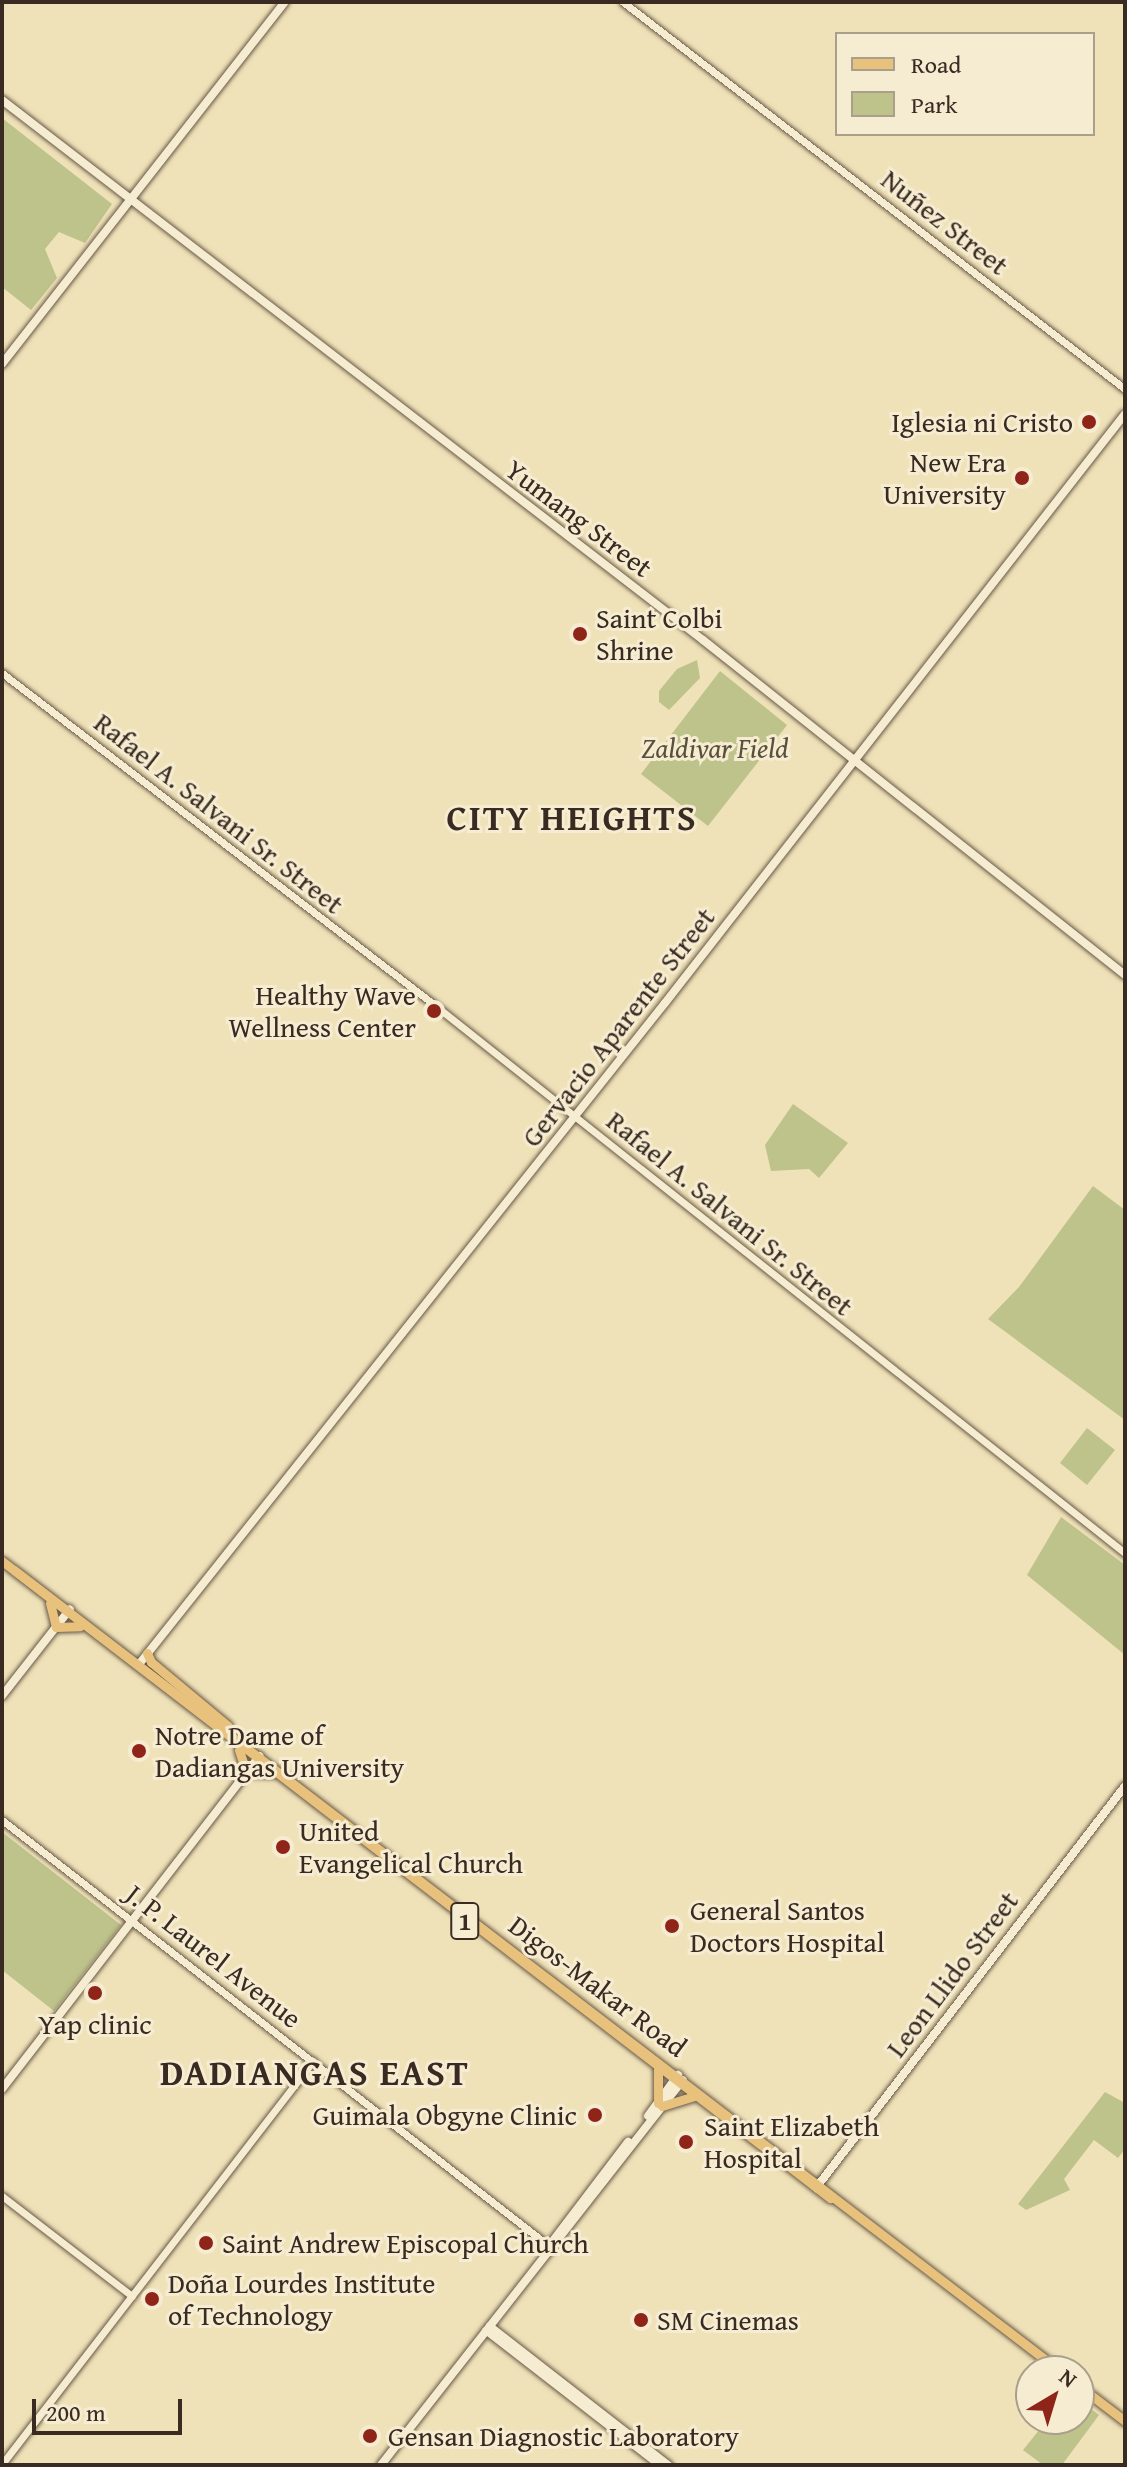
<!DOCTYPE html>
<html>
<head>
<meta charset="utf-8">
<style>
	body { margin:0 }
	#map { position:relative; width:1127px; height:2467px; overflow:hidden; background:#f0e2b8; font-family:"Gentium Book Plus",serif }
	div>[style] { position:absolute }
	.green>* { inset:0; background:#bec28b }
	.roads { filter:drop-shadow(0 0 2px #675948) drop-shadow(0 0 2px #675948) }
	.tertiary>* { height:7px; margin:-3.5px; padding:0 3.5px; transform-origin:3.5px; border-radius:3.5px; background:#f5ecd1 }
	.secondary>* { height:8px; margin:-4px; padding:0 4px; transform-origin:4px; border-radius:4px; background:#f5ecd1 }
	.primary>* { height:9px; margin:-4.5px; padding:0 4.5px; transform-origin:4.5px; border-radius:4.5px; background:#e8c17c }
	.dots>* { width:22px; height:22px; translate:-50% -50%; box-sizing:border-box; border:4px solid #f5ecd1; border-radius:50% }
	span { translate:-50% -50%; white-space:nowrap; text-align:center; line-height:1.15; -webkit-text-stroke:6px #f5ecd1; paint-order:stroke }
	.shield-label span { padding:2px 6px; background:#f5ecd1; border:2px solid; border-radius:6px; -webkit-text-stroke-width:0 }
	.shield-label { font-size:26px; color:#392b22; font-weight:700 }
	.street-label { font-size:28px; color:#392b22 }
	.poi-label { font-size:28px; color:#392b22 }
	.right { translate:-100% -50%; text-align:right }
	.left { translate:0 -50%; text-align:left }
	.park-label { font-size:28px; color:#5a513c; font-style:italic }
	.district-label { font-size:36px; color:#392b22; font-weight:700; letter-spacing:2px }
	.frame { position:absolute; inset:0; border:4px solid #392b22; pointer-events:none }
	.legend { position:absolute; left:835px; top:32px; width:260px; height:104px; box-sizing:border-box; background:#f5ecd1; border:2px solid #aa9f8b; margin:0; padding:10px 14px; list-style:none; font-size:24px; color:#392b22 }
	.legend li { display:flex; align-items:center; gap:16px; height:40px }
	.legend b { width:40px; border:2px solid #aa9f8b }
	.north { position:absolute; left:1015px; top:2355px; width:80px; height:80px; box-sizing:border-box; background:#f5ecd1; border:2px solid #aa9f8b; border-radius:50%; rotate:38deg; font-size:22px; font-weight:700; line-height:32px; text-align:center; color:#392b22 }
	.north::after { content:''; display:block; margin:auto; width:28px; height:36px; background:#8f2418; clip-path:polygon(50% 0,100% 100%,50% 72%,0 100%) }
	.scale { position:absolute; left:32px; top:2399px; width:150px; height:36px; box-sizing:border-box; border:4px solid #392b22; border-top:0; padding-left:10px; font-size:24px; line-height:28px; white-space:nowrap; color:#392b22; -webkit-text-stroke:6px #f5ecd1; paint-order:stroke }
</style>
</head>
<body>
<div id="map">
	<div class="green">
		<i style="clip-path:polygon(2px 118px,112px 204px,85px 243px,59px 232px,45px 249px,57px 278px,31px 310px,2px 287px)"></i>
		<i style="clip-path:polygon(697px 660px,700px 678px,669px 710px,659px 702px,659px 691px,677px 669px)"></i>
		<i style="clip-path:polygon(720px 671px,787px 725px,708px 826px,641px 774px)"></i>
		<i style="clip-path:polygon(793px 1104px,848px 1143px,819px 1178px,809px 1169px,771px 1171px,765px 1145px)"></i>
		<i style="clip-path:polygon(1093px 1186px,1125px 1210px,1125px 1420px,988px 1319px,1019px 1287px)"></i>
		<i style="clip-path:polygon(1087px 1428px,1115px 1450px,1087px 1485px,1060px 1463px)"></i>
		<i style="clip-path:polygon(1061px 1517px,1125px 1565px,1125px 1655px,1027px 1575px)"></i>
		<i style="clip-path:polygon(2px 1832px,121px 1925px,54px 2011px,2px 1970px)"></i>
		<i style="clip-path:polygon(1105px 2092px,1125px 2103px,1125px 2149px,1118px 2158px,1094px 2140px,1064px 2179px,1070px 2190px,1026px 2210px,1018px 2204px)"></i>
		<i style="clip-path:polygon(1079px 2400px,1099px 2415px,1062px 2465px,1043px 2465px,1023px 2450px,1048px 2419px,1079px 2419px)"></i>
	</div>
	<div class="roads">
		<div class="tertiary">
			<i style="left:623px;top:2px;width:634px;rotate:37.63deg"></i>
			<i style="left:2px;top:673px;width:542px;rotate:37.5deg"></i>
			<i style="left:432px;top:1003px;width:885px;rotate:38.44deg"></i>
			<i style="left:2px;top:1820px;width:693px;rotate:37.91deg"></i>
			<i style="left:2px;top:2196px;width:164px;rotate:37.6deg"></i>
			<i style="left:489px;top:2325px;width:228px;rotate:37.9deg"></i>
			<i style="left:485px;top:2330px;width:220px;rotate:37.8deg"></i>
			<i style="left:2px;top:2464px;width:509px;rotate:-52.34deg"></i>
		</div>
		<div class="secondary">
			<i style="left:2px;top:100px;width:885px;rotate:37.61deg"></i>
			<i style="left:703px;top:640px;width:539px;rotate:38.44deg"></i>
			<i style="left:2px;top:364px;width:459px;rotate:-52deg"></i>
			<i style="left:140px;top:1663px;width:843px;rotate:-51.5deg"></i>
			<i style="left:665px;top:1003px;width:747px;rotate:-52.01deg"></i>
			<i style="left:2px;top:1696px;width:110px;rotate:-52deg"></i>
			<i style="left:2px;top:2089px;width:421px;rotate:-52.3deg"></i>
			<i style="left:648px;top:2116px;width:51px;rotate:-53.8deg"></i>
			<i style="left:816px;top:2188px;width:507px;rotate:-52.45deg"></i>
			<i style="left:549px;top:2246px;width:131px;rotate:-52.8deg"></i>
			<i style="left:381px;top:2465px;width:489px;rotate:-51.9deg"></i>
		</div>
		<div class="primary">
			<i style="left:2px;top:1561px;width:1045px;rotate:37.57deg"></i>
			<i style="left:14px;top:1570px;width:1317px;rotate:37.44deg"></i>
			<i style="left:50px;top:1603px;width:25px;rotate:76deg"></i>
			<i style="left:56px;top:1627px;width:24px;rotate:-2deg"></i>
			<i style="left:147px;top:1653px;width:10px;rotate:66deg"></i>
			<i style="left:151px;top:1662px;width:100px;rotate:39.7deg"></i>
			<i style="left:239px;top:1750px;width:23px;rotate:72deg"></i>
			<i style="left:246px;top:1772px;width:26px;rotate:2deg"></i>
			<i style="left:658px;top:2103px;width:34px;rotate:-90deg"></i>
			<i style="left:662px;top:2106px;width:34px;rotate:-17deg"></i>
			<i style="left:1079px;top:2386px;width:58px;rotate:37.3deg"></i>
		</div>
	</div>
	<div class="dots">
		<i style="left:1089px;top:422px;background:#8f2418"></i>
		<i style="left:1022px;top:478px;background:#8f2418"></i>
		<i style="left:580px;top:634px;background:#8f2418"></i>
		<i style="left:434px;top:1011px;background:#8f2418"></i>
		<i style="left:139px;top:1751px;background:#8f2418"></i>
		<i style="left:283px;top:1847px;background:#8f2418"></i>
		<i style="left:672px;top:1926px;background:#8f2418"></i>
		<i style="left:95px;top:1993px;background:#8f2418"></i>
		<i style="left:595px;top:2115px;background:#8f2418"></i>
		<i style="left:686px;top:2142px;background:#8f2418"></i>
		<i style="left:206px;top:2243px;background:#8f2418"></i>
		<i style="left:152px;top:2299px;background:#8f2418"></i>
		<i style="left:641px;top:2320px;background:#8f2418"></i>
		<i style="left:370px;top:2436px;background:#8f2418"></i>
	</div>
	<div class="shield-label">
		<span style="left:465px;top:1921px">1</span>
	</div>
	<div class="street-label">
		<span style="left:945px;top:222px;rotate:38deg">Nuñez Street</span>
		<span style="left:579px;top:518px;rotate:37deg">Yumang Street</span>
		<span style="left:219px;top:813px;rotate:38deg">Rafael A. Salvani Sr. Street</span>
		<span style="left:618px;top:1027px;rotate:-52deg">Gervacio Aparente Street</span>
		<span style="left:730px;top:1213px;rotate:39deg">Rafael A. Salvani Sr. Street</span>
		<span style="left:214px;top:1956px;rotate:38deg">J. P. Laurel Avenue</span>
		<span style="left:952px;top:1974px;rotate:-53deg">Leon Llido Street</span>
		<span style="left:598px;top:1986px;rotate:37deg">Digos-Makar Road</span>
	</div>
	<div class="poi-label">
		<span class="right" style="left:1073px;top:422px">Iglesia ni Cristo</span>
		<span class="right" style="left:1006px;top:478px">New Era<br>University</span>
		<span class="left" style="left:596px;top:634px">Saint Colbi<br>Shrine</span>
		<span class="right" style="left:416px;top:1011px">Healthy Wave<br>Wellness Center</span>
		<span class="left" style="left:155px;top:1751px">Notre Dame of<br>Dadiangas University</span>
		<span class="left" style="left:299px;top:1847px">United<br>Evangelical Church</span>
		<span class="left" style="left:690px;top:1926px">General Santos<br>Doctors Hospital</span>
		<span style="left:95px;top:2024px">Yap clinic</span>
		<span class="right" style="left:577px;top:2115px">Guimala Obgyne Clinic</span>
		<span class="left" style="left:704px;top:2142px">Saint Elizabeth<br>Hospital</span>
		<span class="left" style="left:222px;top:2243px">Saint Andrew Episcopal Church</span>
		<span class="left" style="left:168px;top:2299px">Doña Lourdes Institute<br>of Technology</span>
		<span class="left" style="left:657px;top:2320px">SM Cinemas</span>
		<span class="left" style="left:388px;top:2436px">Gensan Diagnostic Laboratory</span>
	</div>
	<div class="park-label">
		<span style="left:715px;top:748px">Zaldivar Field</span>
	</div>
	<div class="district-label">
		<span style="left:572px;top:817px">CITY HEIGHTS</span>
		<span style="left:315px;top:2072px">DADIANGAS EAST</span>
	</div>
	<div class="frame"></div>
	<ul class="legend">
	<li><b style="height:10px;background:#e8c17c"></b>Road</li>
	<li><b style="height:22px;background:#bec28b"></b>Park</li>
	</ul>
	<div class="north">N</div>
	<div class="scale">200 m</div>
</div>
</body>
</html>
